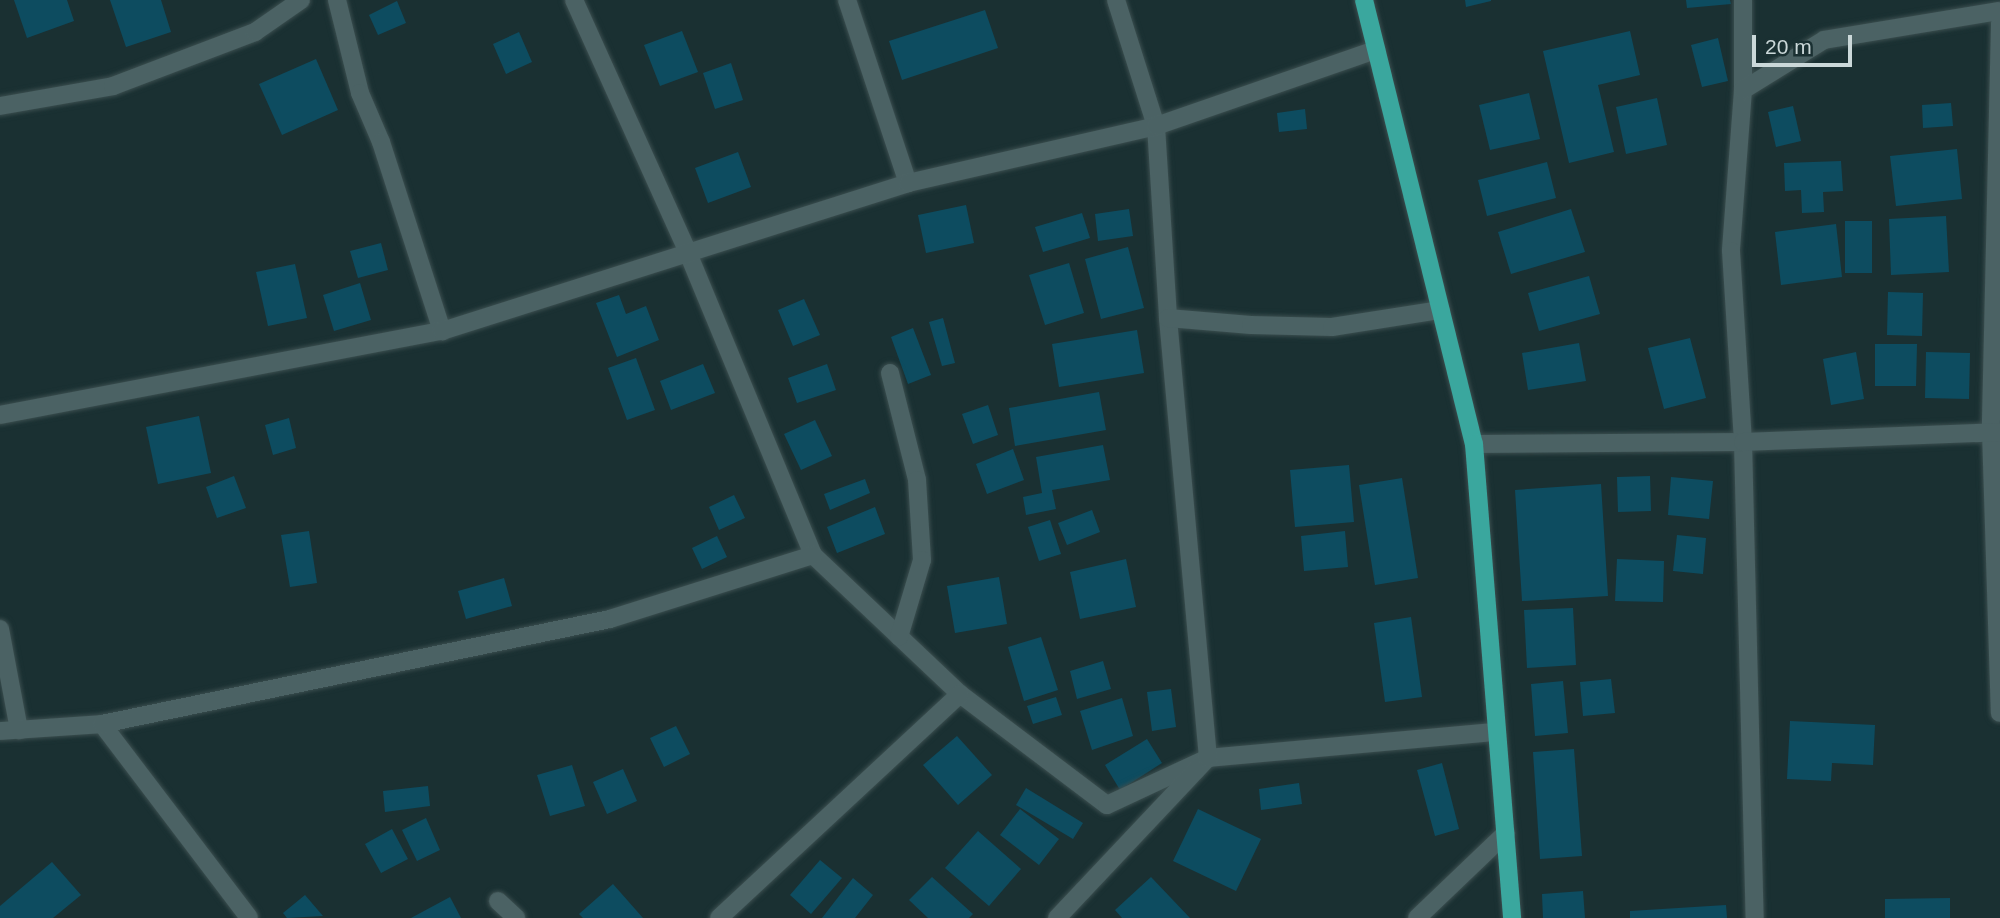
<!DOCTYPE html>
<html>
<head>
<meta charset="utf-8">
<style>
	body { margin:0 }
	#map { position:relative; width:2000px; height:918px; overflow:hidden; background:#1a3032; font-family:Helvetica,sans-serif }
	div>[style] { position:absolute }
	.building>* { inset:0; background:#0d4c60 }
	.roads { filter:drop-shadow(0 0 2px #3b4e4f) drop-shadow(0 0 2px #3b4e4f) }
	.minor>* { height:18px; margin:-9px; padding:0 9px; transform-origin:9px; border-radius:9px; background:#4b6264 }
	.major>* { height:18px; margin:-9px; padding:0 9px; transform-origin:9px; border-radius:9px; background:#3aa79e }
	span { translate:-50% -50%; white-space:nowrap; text-align:center; line-height:1.15; -webkit-text-stroke:5px #1a3032; paint-order:stroke }
	.scale { position:absolute; left:1752px; top:35px; width:100px; height:32px; box-sizing:border-box; border:4px solid #cbd8d9; border-top:0; padding-left:9px; font-size:21px; line-height:24px; white-space:nowrap; color:#cbd8d9; -webkit-text-stroke:5px #1a3032; paint-order:stroke }
</style>
</head>
<body>
<div id="map">
	<div class="building">
		<i style="clip-path:polygon(14px 0,67px 0,74px 21px,27px 38px)"></i>
		<i style="clip-path:polygon(110px 0,161px 0,171px 32px,126px 47px)"></i>
		<i style="clip-path:polygon(1465px 0,1491px 0,1491px 1px,1466px 7px)"></i>
		<i style="clip-path:polygon(1686px 0,1730px 0,1731px 4px,1687px 8px)"></i>
		<i style="clip-path:polygon(397px 1px,406px 23px,378px 35px,369px 15px)"></i>
		<i style="clip-path:polygon(985px 10px,998px 48px,902px 80px,889px 41px)"></i>
		<i style="clip-path:polygon(682px 31px,698px 72px,660px 86px,644px 45px)"></i>
		<i style="clip-path:polygon(1630px 31px,1640px 75px,1598px 85px,1614px 152px,1569px 163px,1543px 51px)"></i>
		<i style="clip-path:polygon(519px 32px,532px 62px,506px 74px,493px 44px)"></i>
		<i style="clip-path:polygon(1718px 38px,1728px 81px,1702px 87px,1691px 45px)"></i>
		<i style="clip-path:polygon(316px 59px,338px 110px,282px 135px,259px 84px)"></i>
		<i style="clip-path:polygon(731px 63px,743px 100px,715px 109px,703px 73px)"></i>
		<i style="clip-path:polygon(1529px 93px,1540px 139px,1490px 150px,1479px 105px)"></i>
		<i style="clip-path:polygon(1657px 98px,1667px 145px,1626px 154px,1616px 107px)"></i>
		<i style="clip-path:polygon(1951px 103px,1953px 126px,1923px 128px,1922px 105px)"></i>
		<i style="clip-path:polygon(1793px 106px,1801px 141px,1776px 147px,1768px 112px)"></i>
		<i style="clip-path:polygon(1305px 109px,1307px 129px,1279px 132px,1277px 113px)"></i>
		<i style="clip-path:polygon(1957px 149px,1962px 199px,1896px 206px,1890px 156px)"></i>
		<i style="clip-path:polygon(738px 152px,751px 187px,708px 203px,695px 168px)"></i>
		<i style="clip-path:polygon(1841px 161px,1843px 191px,1823px 192px,1824px 212px,1802px 213px,1801px 190px,1785px 191px,1784px 163px)"></i>
		<i style="clip-path:polygon(1547px 162px,1556px 198px,1487px 216px,1478px 180px)"></i>
		<i style="clip-path:polygon(966px 205px,974px 243px,926px 253px,918px 215px)"></i>
		<i style="clip-path:polygon(1129px 209px,1133px 236px,1098px 241px,1095px 214px)"></i>
		<i style="clip-path:polygon(1571px 209px,1585px 252px,1511px 274px,1498px 232px)"></i>
		<i style="clip-path:polygon(1082px 213px,1090px 238px,1043px 252px,1035px 227px)"></i>
		<i style="clip-path:polygon(1946px 216px,1949px 272px,1891px 275px,1889px 219px)"></i>
		<i style="clip-path:polygon(1845px 221px,1872px 221px,1872px 273px,1845px 273px)"></i>
		<i style="clip-path:polygon(1836px 224px,1842px 277px,1781px 285px,1775px 232px)"></i>
		<i style="clip-path:polygon(381px 243px,388px 270px,358px 278px,350px 251px)"></i>
		<i style="clip-path:polygon(1128px 247px,1144px 308px,1101px 319px,1085px 259px)"></i>
		<i style="clip-path:polygon(1069px 263px,1084px 313px,1045px 325px,1029px 275px)"></i>
		<i style="clip-path:polygon(295px 264px,307px 318px,268px 326px,256px 272px)"></i>
		<i style="clip-path:polygon(1589px 276px,1600px 314px,1539px 331px,1528px 293px)"></i>
		<i style="clip-path:polygon(360px 283px,371px 320px,334px 331px,323px 295px)"></i>
		<i style="clip-path:polygon(1888px 292px,1923px 293px,1922px 336px,1887px 335px)"></i>
		<i style="clip-path:polygon(619px 295px,626px 314px,646px 306px,659px 340px,617px 357px,596px 303px)"></i>
		<i style="clip-path:polygon(804px 299px,820px 335px,793px 346px,778px 310px)"></i>
		<i style="clip-path:polygon(943px 318px,955px 363px,942px 366px,929px 322px)"></i>
		<i style="clip-path:polygon(913px 328px,931px 375px,908px 384px,891px 337px)"></i>
		<i style="clip-path:polygon(1137px 330px,1144px 373px,1059px 387px,1052px 344px)"></i>
		<i style="clip-path:polygon(1690px 338px,1706px 398px,1664px 409px,1648px 348px)"></i>
		<i style="clip-path:polygon(1579px 343px,1586px 381px,1528px 390px,1522px 353px)"></i>
		<i style="clip-path:polygon(1875px 344px,1917px 344px,1916px 386px,1875px 386px)"></i>
		<i style="clip-path:polygon(1856px 352px,1864px 399px,1831px 405px,1823px 359px)"></i>
		<i style="clip-path:polygon(1926px 352px,1970px 353px,1969px 399px,1925px 398px)"></i>
		<i style="clip-path:polygon(636px 358px,655px 410px,627px 420px,608px 368px)"></i>
		<i style="clip-path:polygon(703px 364px,715px 393px,671px 410px,660px 381px)"></i>
		<i style="clip-path:polygon(827px 364px,836px 390px,797px 403px,788px 378px)"></i>
		<i style="clip-path:polygon(1099px 392px,1106px 430px,1015px 446px,1009px 408px)"></i>
		<i style="clip-path:polygon(988px 405px,998px 435px,973px 444px,962px 414px)"></i>
		<i style="clip-path:polygon(199px 416px,211px 473px,158px 484px,146px 427px)"></i>
		<i style="clip-path:polygon(289px 418px,296px 448px,273px 455px,265px 425px)"></i>
		<i style="clip-path:polygon(815px 420px,832px 456px,801px 470px,784px 434px)"></i>
		<i style="clip-path:polygon(1103px 445px,1110px 480px,1052px 490px,1056px 509px,1026px 515px,1023px 497px,1042px 493px,1036px 457px)"></i>
		<i style="clip-path:polygon(1013px 449px,1024px 480px,987px 494px,976px 464px)"></i>
		<i style="clip-path:polygon(1349px 465px,1354px 522px,1295px 527px,1290px 470px)"></i>
		<i style="clip-path:polygon(234px 476px,246px 508px,217px 518px,206px 487px)"></i>
		<i style="clip-path:polygon(1650px 476px,1651px 511px,1618px 512px,1617px 477px)"></i>
		<i style="clip-path:polygon(1671px 477px,1713px 481px,1709px 519px,1668px 515px)"></i>
		<i style="clip-path:polygon(1402px 478px,1418px 578px,1375px 585px,1359px 485px)"></i>
		<i style="clip-path:polygon(865px 479px,870px 493px,830px 510px,824px 494px)"></i>
		<i style="clip-path:polygon(1601px 484px,1608px 596px,1522px 601px,1515px 490px)"></i>
		<i style="clip-path:polygon(734px 495px,745px 518px,719px 530px,709px 507px)"></i>
		<i style="clip-path:polygon(875px 507px,885px 534px,837px 553px,827px 527px)"></i>
		<i style="clip-path:polygon(1092px 510px,1100px 532px,1067px 545px,1058px 523px)"></i>
		<i style="clip-path:polygon(1050px 520px,1061px 554px,1039px 561px,1028px 527px)"></i>
		<i style="clip-path:polygon(309px 531px,317px 583px,290px 587px,281px 535px)"></i>
		<i style="clip-path:polygon(1345px 531px,1348px 567px,1304px 571px,1301px 536px)"></i>
		<i style="clip-path:polygon(1677px 535px,1706px 538px,1703px 574px,1673px 571px)"></i>
		<i style="clip-path:polygon(717px 536px,727px 557px,702px 569px,692px 548px)"></i>
		<i style="clip-path:polygon(1126px 559px,1136px 607px,1080px 619px,1070px 572px)"></i>
		<i style="clip-path:polygon(1617px 559px,1664px 561px,1663px 602px,1615px 601px)"></i>
		<i style="clip-path:polygon(999px 577px,1007px 624px,955px 633px,947px 586px)"></i>
		<i style="clip-path:polygon(504px 578px,512px 606px,466px 619px,458px 591px)"></i>
		<i style="clip-path:polygon(1573px 608px,1576px 665px,1527px 668px,1524px 610px)"></i>
		<i style="clip-path:polygon(1411px 617px,1422px 697px,1385px 702px,1374px 623px)"></i>
		<i style="clip-path:polygon(1041px 637px,1058px 690px,1024px 701px,1008px 647px)"></i>
		<i style="clip-path:polygon(1103px 661px,1111px 689px,1077px 699px,1070px 671px)"></i>
		<i style="clip-path:polygon(1611px 679px,1615px 713px,1583px 716px,1580px 682px)"></i>
		<i style="clip-path:polygon(1563px 681px,1568px 733px,1535px 736px,1531px 684px)"></i>
		<i style="clip-path:polygon(1171px 689px,1176px 727px,1152px 731px,1147px 692px)"></i>
		<i style="clip-path:polygon(1056px 697px,1062px 715px,1033px 724px,1027px 706px)"></i>
		<i style="clip-path:polygon(1122px 698px,1133px 736px,1092px 750px,1080px 711px)"></i>
		<i style="clip-path:polygon(1790px 721px,1875px 725px,1873px 765px,1832px 763px,1831px 781px,1787px 779px)"></i>
		<i style="clip-path:polygon(676px 726px,690px 754px,664px 767px,650px 738px)"></i>
		<i style="clip-path:polygon(957px 736px,992px 775px,958px 805px,923px 765px)"></i>
		<i style="clip-path:polygon(1147px 739px,1162px 763px,1120px 790px,1105px 765px)"></i>
		<i style="clip-path:polygon(1574px 749px,1582px 856px,1540px 859px,1533px 752px)"></i>
		<i style="clip-path:polygon(1442px 763px,1459px 829px,1435px 836px,1417px 770px)"></i>
		<i style="clip-path:polygon(572px 765px,585px 806px,550px 816px,537px 775px)"></i>
		<i style="clip-path:polygon(623px 769px,637px 801px,607px 814px,593px 782px)"></i>
		<i style="clip-path:polygon(1299px 783px,1302px 804px,1261px 810px,1259px 789px)"></i>
		<i style="clip-path:polygon(428px 786px,430px 806px,385px 812px,383px 791px)"></i>
		<i style="clip-path:polygon(1026px 788px,1083px 823px,1073px 839px,1016px 805px)"></i>
		<i style="clip-path:polygon(1020px 809px,1059px 839px,1039px 865px,1000px 835px)"></i>
		<i style="clip-path:polygon(1198px 809px,1261px 839px,1236px 891px,1173px 861px)"></i>
		<i style="clip-path:polygon(426px 818px,440px 850px,417px 861px,402px 830px)"></i>
		<i style="clip-path:polygon(392px 829px,408px 859px,381px 873px,365px 844px)"></i>
		<i style="clip-path:polygon(978px 831px,1021px 869px,989px 906px,945px 868px)"></i>
		<i style="clip-path:polygon(820px 860px,842px 878px,811px 914px,790px 895px)"></i>
		<i style="clip-path:polygon(52px 862px,81px 895px,53px 918px,0 918px,0 906px)"></i>
		<i style="clip-path:polygon(932px 877px,973px 914px,969px 918px,928px 918px,909px 900px)"></i>
		<i style="clip-path:polygon(1151px 877px,1190px 918px,1122px 918px,1115px 910px)"></i>
		<i style="clip-path:polygon(853px 878px,873px 895px,855px 918px,822px 918px)"></i>
		<i style="clip-path:polygon(613px 884px,643px 918px,583px 918px,579px 914px)"></i>
		<i style="clip-path:polygon(1583px 891px,1585px 918px,1543px 918px,1542px 894px)"></i>
		<i style="clip-path:polygon(305px 895px,323px 916px,287px 918px,283px 913px)"></i>
		<i style="clip-path:polygon(450px 897px,461px 918px,411px 918px)"></i>
		<i style="clip-path:polygon(1950px 898px,1950px 918px,1885px 918px,1885px 899px)"></i>
		<i style="clip-path:polygon(1726px 905px,1727px 918px,1630px 918px,1630px 911px)"></i>
	</div>
	<div class="roads">
		<div class="minor">
			<i style="left:337px;top:0;width:96px;rotate:76.1deg"></i>
			<i style="left:360px;top:93px;width:53px;rotate:66.8deg"></i>
			<i style="left:381px;top:142px;width:199px;rotate:72.1deg"></i>
			<i style="left:574px;top:0;width:277px;rotate:65.7deg"></i>
			<i style="left:688px;top:253px;width:327px;rotate:67.5deg"></i>
			<i style="left:813px;top:555px;width:202px;rotate:43.4deg"></i>
			<i style="left:960px;top:694px;width:184px;rotate:37.1deg"></i>
			<i style="left:1107px;top:805px;width:111px;rotate:-25deg"></i>
			<i style="left:1208px;top:758px;width:289px;rotate:-5.2deg"></i>
			<i style="left:847px;top:0;width:193px;rotate:71.6deg"></i>
			<i style="left:1116px;top:0;width:132px;rotate:72.4deg"></i>
			<i style="left:1156px;top:126px;width:192px;rotate:86.4deg"></i>
			<i style="left:1743px;top:0;width:90px;rotate:90deg"></i>
			<i style="left:1743px;top:90px;width:161px;rotate:94.3deg"></i>
			<i style="left:1731px;top:251px;width:191px;rotate:86.4deg"></i>
			<i style="left:1743px;top:442px;width:476px;rotate:88.6deg"></i>
			<i style="left:2000px;top:23px;width:409px;rotate:91.3deg"></i>
			<i style="left:1991px;top:432px;width:281px;rotate:88.2deg"></i>
			<i style="left:1743px;top:90px;width:95px;rotate:-31.7deg"></i>
			<i style="left:1824px;top:40px;width:178px;rotate:-9.4deg"></i>
			<i style="left:0;top:106px;width:115px;rotate:-10deg"></i>
			<i style="left:113px;top:86px;width:152px;rotate:-20.8deg"></i>
			<i style="left:255px;top:32px;width:56px;rotate:-34.8deg"></i>
			<i style="left:890px;top:373px;width:110px;rotate:75.8deg"></i>
			<i style="left:917px;top:480px;width:80px;rotate:86.4deg"></i>
			<i style="left:922px;top:560px;width:80px;rotate:106.6deg"></i>
			<i style="left:0;top:415px;width:450px;rotate:-10.8deg"></i>
			<i style="left:442px;top:331px;width:489px;rotate:-17.6deg"></i>
			<i style="left:908px;top:183px;width:254px;rotate:-12.9deg"></i>
			<i style="left:1156px;top:126px;width:233px;rotate:-19.1deg"></i>
			<i style="left:1474px;top:444px;width:269px;rotate:-0.4deg"></i>
			<i style="left:1743px;top:442px;width:257px;rotate:-2.2deg"></i>
			<i style="left:0;top:629px;width:103px;rotate:79.3deg"></i>
			<i style="left:102px;top:724px;width:243px;rotate:52.8deg"></i>
			<i style="left:0;top:731px;width:102px;rotate:-3.9deg"></i>
			<i style="left:102px;top:724px;width:519px;rotate:-11.68deg"></i>
			<i style="left:610px;top:619px;width:213px;rotate:-17.5deg"></i>
			<i style="left:498px;top:901px;width:25px;rotate:43deg"></i>
			<i style="left:719px;top:918px;width:329px;rotate:-42.9deg"></i>
			<i style="left:1057px;top:918px;width:220px;rotate:-46.7deg"></i>
			<i style="left:1208px;top:758px;width:442px;rotate:-95.2deg"></i>
			<i style="left:1168px;top:318px;width:83px;rotate:4.8deg"></i>
			<i style="left:1251px;top:325px;width:81px;rotate:1.4deg"></i>
			<i style="left:1332px;top:327px;width:110px;rotate:-8.9deg"></i>
			<i style="left:1417px;top:918px;width:123px;rotate:-43.7deg"></i>
		</div>
		<div class="major">
			<i style="left:1364px;top:0;width:457px;rotate:76.1deg"></i>
			<i style="left:1474px;top:444px;width:476px;rotate:85.4deg"></i>
		</div>
	</div>
	<div class="scale">20 m</div>
</div>
</body>
</html>
